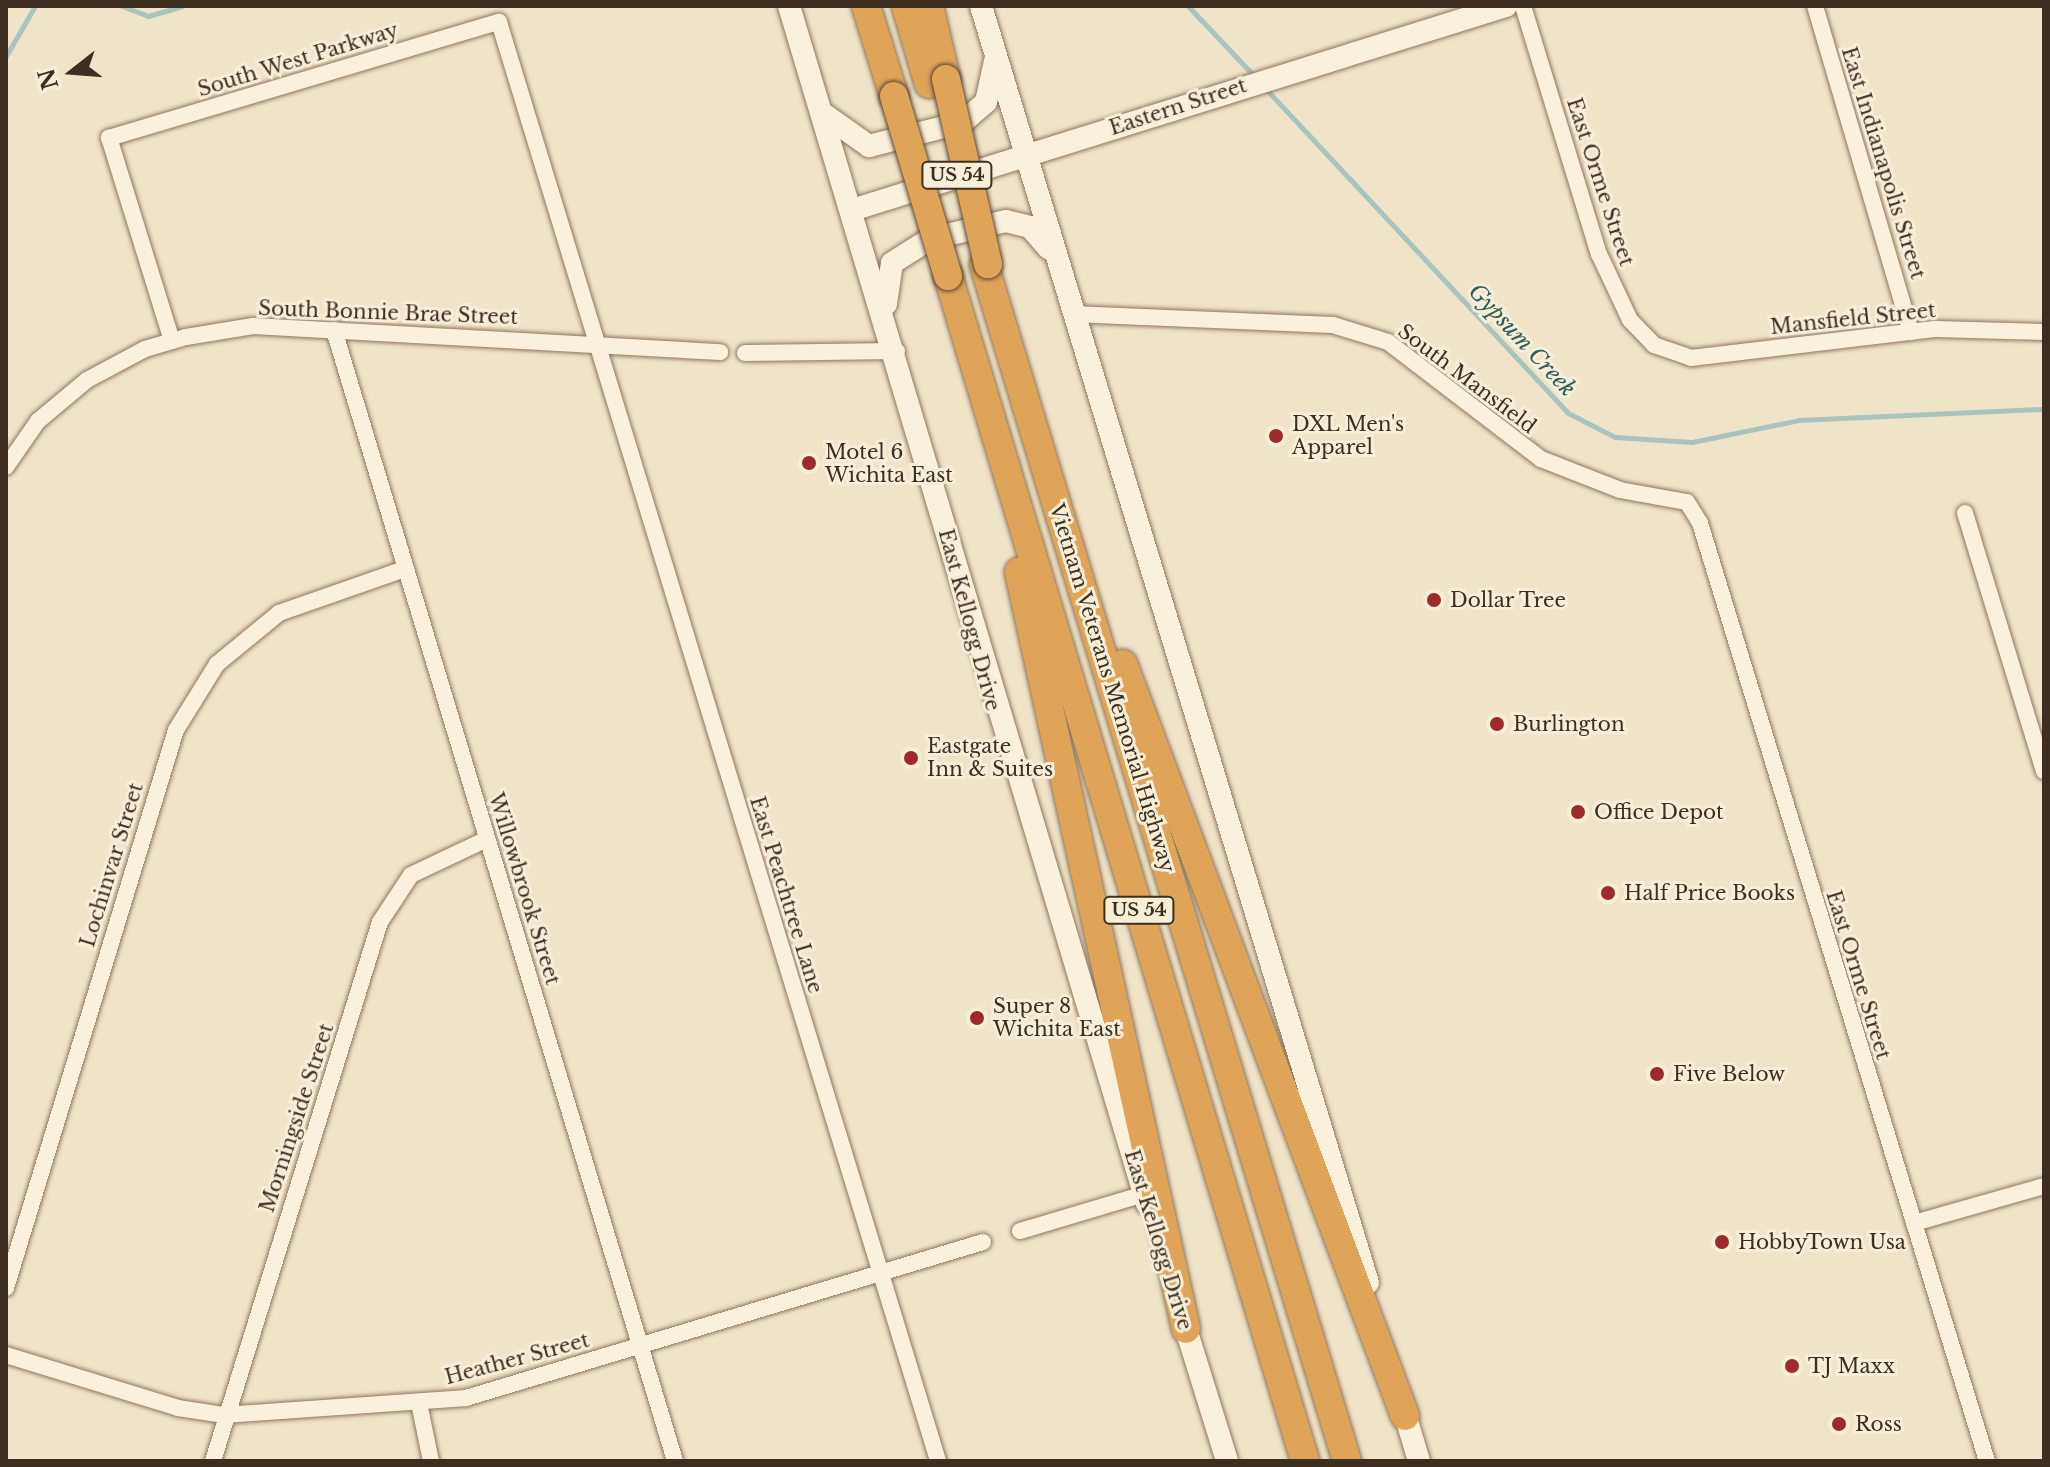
<!DOCTYPE html>
<html>
<head>
<meta charset="utf-8">
<style>
	body { margin:0 }
	#map { position:relative; width:2050px; height:1467px; overflow:hidden; background:#f0e4c8; font-family:"Libre Baskerville",serif }
	div>[style] { position:absolute }
	.stream>* { height:5px; margin:-2.5px; padding:0 2.5px; transform-origin:2.5px; border-radius:2.5px; background:#a9c4bc }
	.roads { filter:drop-shadow(0 0 2px #8d765c) drop-shadow(0 0 2px #8d765c) }
	.street>* { height:16px; margin:-8px; padding:0 8px; transform-origin:8px; border-radius:8px; background:#faf1dc }
	.secondary>* { height:22px; margin:-11px; padding:0 11px; transform-origin:11px; border-radius:11px; background:#faf1dc }
	.highway>* { height:28px; margin:-14px; padding:0 14px; transform-origin:14px; border-radius:14px; background:#e0a458 }
	.bridges { filter:drop-shadow(0 0 2px #5b4430) drop-shadow(0 0 2px #5b4430) }
	.highway-bridge>* { height:28px; margin:-14px; padding:0 14px; transform-origin:14px; border-radius:14px; background:#e0a458 }
	.dots>* { width:22px; height:22px; translate:-50% -50%; box-sizing:border-box; border:4px solid #f7eed8; border-radius:50% }
	span { translate:-50% -50%; white-space:nowrap; text-align:center; line-height:1.15; -webkit-text-stroke:6px #f7eed8; paint-order:stroke }
	.shield-label span { padding:2px 6px; background:#f7eed8; border:2px solid; border-radius:6px; -webkit-text-stroke-width:0 }
	.shield-label { font-size:18px; color:#3d2e20; font-weight:700 }
	.street-label { font-size:20px; color:#3d2e20 }
	.poi-label { font-size:20px; color:#3d2e20 }
	.left { translate:0 -50%; text-align:left }
	.water-label { font-size:22px; color:#2f5d5a; font-style:italic }
	.frame { position:absolute; inset:0; border:8px solid #3d2e20; pointer-events:none }
	.north { position:absolute; left:32px; top:32px; width:80px; height:80px; -webkit-text-stroke:6px #f7eed8; paint-order:stroke; rotate:253deg; font-size:22px; font-weight:700; line-height:32px; text-align:center; color:#3d2e20 }
	.north::after { content:''; display:block; margin:auto; width:28px; height:36px; background:#3d2e20; clip-path:polygon(50% 0,100% 100%,50% 72%,0 100%) }
</style>
</head>
<body>
<div id="map">
	<div class="stream">
		<i style="left:122px;top:6px;width:28px;rotate:21deg"></i>
		<i style="left:148px;top:16px;width:35px;rotate:-16deg"></i>
		<i style="left:1188px;top:6px;width:99px;rotate:46.6deg"></i>
		<i style="left:6px;top:56px;width:58px;rotate:-59.9deg"></i>
		<i style="left:1265px;top:88px;width:444px;rotate:47deg"></i>
		<i style="left:1568px;top:413px;width:53px;rotate:27.1deg"></i>
		<i style="left:1615px;top:437px;width:77px;rotate:3.7deg"></i>
		<i style="left:1692px;top:442px;width:109px;rotate:-11.6deg"></i>
		<i style="left:1799px;top:420px;width:245px;rotate:-2.6deg"></i>
	</div>
	<div class="roads">
		<div class="street">
			<i style="left:1523px;top:6px;width:259px;rotate:73deg"></i>
			<i style="left:1599px;top:254px;width:73px;rotate:64.8deg"></i>
			<i style="left:1630px;top:320px;width:35px;rotate:46deg"></i>
			<i style="left:1654px;top:345px;width:39px;rotate:19deg"></i>
			<i style="left:1691px;top:358px;width:247px;rotate:-6.8deg"></i>
			<i style="left:1936px;top:329px;width:108px;rotate:1.6deg"></i>
			<i style="left:1815px;top:6px;width:340px;rotate:73.6deg"></i>
			<i style="left:1072px;top:314px;width:261px;rotate:2.4deg"></i>
			<i style="left:1333px;top:325px;width:58px;rotate:17.2deg"></i>
			<i style="left:1388px;top:342px;width:193px;rotate:37.4deg"></i>
			<i style="left:1541px;top:459px;width:85px;rotate:21.4deg"></i>
			<i style="left:1620px;top:490px;width:68px;rotate:10.2deg"></i>
			<i style="left:1687px;top:502px;width:25px;rotate:58deg"></i>
			<i style="left:1700px;top:523px;width:981px;rotate:72.99deg"></i>
			<i style="left:334px;top:330px;width:1181px;rotate:73.22deg"></i>
			<i style="left:172px;top:341px;width:213px;rotate:-107.2deg"></i>
			<i style="left:109px;top:138px;width:407px;rotate:-16.6deg"></i>
			<i style="left:499px;top:22px;width:1504px;rotate:73.03deg"></i>
			<i style="left:745px;top:353px;width:152px;rotate:-0.8deg"></i>
			<i style="left:6px;top:467px;width:56px;rotate:-55.2deg"></i>
			<i style="left:38px;top:421px;width:64px;rotate:-39.9deg"></i>
			<i style="left:87px;top:380px;width:66px;rotate:-28.1deg"></i>
			<i style="left:145px;top:349px;width:43px;rotate:-16.3deg"></i>
			<i style="left:186px;top:337px;width:68px;rotate:-9.3deg"></i>
			<i style="left:253px;top:326px;width:468px;rotate:3.2deg"></i>
			<i style="left:1965px;top:513px;width:270px;rotate:73deg"></i>
			<i style="left:1914px;top:1223px;width:135px;rotate:-15.9deg"></i>
			<i style="left:1020px;top:1231px;width:129px;rotate:-16.6deg"></i>
			<i style="left:6px;top:1288px;width:583px;rotate:-73.06deg"></i>
			<i style="left:176px;top:730px;width:78px;rotate:-58.2deg"></i>
			<i style="left:217px;top:664px;width:80px;rotate:-39.4deg"></i>
			<i style="left:279px;top:613px;width:130px;rotate:-19.3deg"></i>
			<i style="left:6px;top:1355px;width:180px;rotate:17.1deg"></i>
			<i style="left:178px;top:1408px;width:47px;rotate:8.7deg"></i>
			<i style="left:224px;top:1415px;width:243px;rotate:-4deg"></i>
			<i style="left:466px;top:1398px;width:540px;rotate:-16.79deg"></i>
			<i style="left:419px;top:1403px;width:59px;rotate:78.3deg"></i>
			<i style="left:213px;top:1461px;width:564px;rotate:-72.79deg"></i>
			<i style="left:380px;top:922px;width:56px;rotate:-56.6deg"></i>
			<i style="left:411px;top:875px;width:84px;rotate:-25.3deg"></i>
		</div>
		<div class="secondary">
			<i style="left:789px;top:6px;width:1250px;rotate:73.36deg"></i>
			<i style="left:981px;top:6px;width:1334px;rotate:73.14deg"></i>
			<i style="left:825px;top:115px;width:54px;rotate:35.2deg"></i>
			<i style="left:869px;top:146px;width:97px;rotate:-14.3deg"></i>
			<i style="left:963px;top:122px;width:30px;rotate:-41deg"></i>
			<i style="left:986px;top:102px;width:42px;rotate:-77.6deg"></i>
			<i style="left:852px;top:210px;width:685px;rotate:-17.32deg"></i>
			<i style="left:886px;top:304px;width:41px;rotate:-81.7deg"></i>
			<i style="left:892px;top:263px;width:45px;rotate:-32.3deg"></i>
			<i style="left:930px;top:239px;width:78px;rotate:-13.3deg"></i>
			<i style="left:1006px;top:221px;width:25px;rotate:14deg"></i>
			<i style="left:1030px;top:227px;width:28px;rotate:49deg"></i>
			<i style="left:1181px;top:1313px;width:155px;rotate:72.7deg"></i>
			<i style="left:1401px;top:1401px;width:63px;rotate:73.3deg"></i>
		</div>
		<div class="highway">
			<i style="left:866px;top:6px;width:94px;rotate:72.7deg"></i>
			<i style="left:906px;top:6px;width:81px;rotate:73.6deg"></i>
			<i style="left:929px;top:6px;width:75px;rotate:76.9deg"></i>
			<i style="left:984px;top:265px;width:1250px;rotate:73.12deg"></i>
			<i style="left:948px;top:276px;width:1238px;rotate:73.23deg"></i>
			<i style="left:1019px;top:572px;width:775px;rotate:77.56deg"></i>
			<i style="left:1123px;top:664px;width:803px;rotate:69.44deg"></i>
		</div>
	</div>
	<div class="bridges">
		<div class="highway-bridge">
			<i style="left:946px;top:79px;width:190px;rotate:77.2deg"></i>
			<i style="left:894px;top:96px;width:188px;rotate:73.3deg"></i>
		</div>
	</div>
	<div class="dots">
		<i style="left:1276px;top:436px;background:#9e2a2b"></i>
		<i style="left:809px;top:463px;background:#9e2a2b"></i>
		<i style="left:1434px;top:600px;background:#9e2a2b"></i>
		<i style="left:1497px;top:724px;background:#9e2a2b"></i>
		<i style="left:911px;top:758px;background:#9e2a2b"></i>
		<i style="left:1578px;top:812px;background:#9e2a2b"></i>
		<i style="left:1608px;top:893px;background:#9e2a2b"></i>
		<i style="left:977px;top:1018px;background:#9e2a2b"></i>
		<i style="left:1657px;top:1074px;background:#9e2a2b"></i>
		<i style="left:1722px;top:1242px;background:#9e2a2b"></i>
		<i style="left:1792px;top:1366px;background:#9e2a2b"></i>
		<i style="left:1839px;top:1424px;background:#9e2a2b"></i>
	</div>
	<div class="shield-label">
		<span style="left:957px;top:175px">US 54</span>
		<span style="left:1139px;top:910px">US 54</span>
	</div>
	<div class="street-label">
		<span style="left:298px;top:60px;rotate:-17deg">South West Parkway</span>
		<span style="left:1178px;top:107px;rotate:-18deg">Eastern Street</span>
		<span style="left:1883px;top:163px;rotate:73deg">East Indianapolis Street</span>
		<span style="left:1600px;top:182px;rotate:72deg">East Orme Street</span>
		<span style="left:388px;top:313px;rotate:2deg">South Bonnie Brae Street</span>
		<span style="left:1853px;top:319px;rotate:-6deg">Mansfield Street</span>
		<span style="left:1467px;top:379px;rotate:37deg">South Mansfield</span>
		<span style="left:969px;top:620px;rotate:75deg">East Kellogg Drive</span>
		<span style="left:1112px;top:688px;rotate:73deg">Vietnam Veterans Memorial Highway</span>
		<span style="left:112px;top:865px;rotate:-73deg">Lochinvar Street</span>
		<span style="left:524px;top:889px;rotate:73deg">Willowbrook Street</span>
		<span style="left:786px;top:895px;rotate:73deg">East Peachtree Lane</span>
		<span style="left:1858px;top:975px;rotate:73deg">East Orme Street</span>
		<span style="left:297px;top:1118px;rotate:-72deg">Morningside Street</span>
		<span style="left:1158px;top:1240px;rotate:73deg">East Kellogg Drive</span>
		<span style="left:517px;top:1359px;rotate:-15deg">Heather Street</span>
	</div>
	<div class="poi-label">
		<span class="left" style="left:1292px;top:436px">DXL Men's<br>Apparel</span>
		<span class="left" style="left:825px;top:464px">Motel 6<br>Wichita East</span>
		<span class="left" style="left:1450px;top:600px">Dollar Tree</span>
		<span class="left" style="left:1513px;top:724px">Burlington</span>
		<span class="left" style="left:927px;top:758px">Eastgate<br>Inn &amp; Suites</span>
		<span class="left" style="left:1594px;top:812px">Office Depot</span>
		<span class="left" style="left:1624px;top:893px">Half Price Books</span>
		<span class="left" style="left:993px;top:1018px">Super 8<br>Wichita East</span>
		<span class="left" style="left:1673px;top:1074px">Five Below</span>
		<span class="left" style="left:1738px;top:1242px">HobbyTown Usa</span>
		<span class="left" style="left:1808px;top:1366px">TJ Maxx</span>
		<span class="left" style="left:1855px;top:1424px">Ross</span>
	</div>
	<div class="water-label">
		<span style="left:1522px;top:340px;rotate:47deg">Gypsum Creek</span>
	</div>
	<div class="frame"></div>
	<div class="north">N</div>
</div>
</body>
</html>
